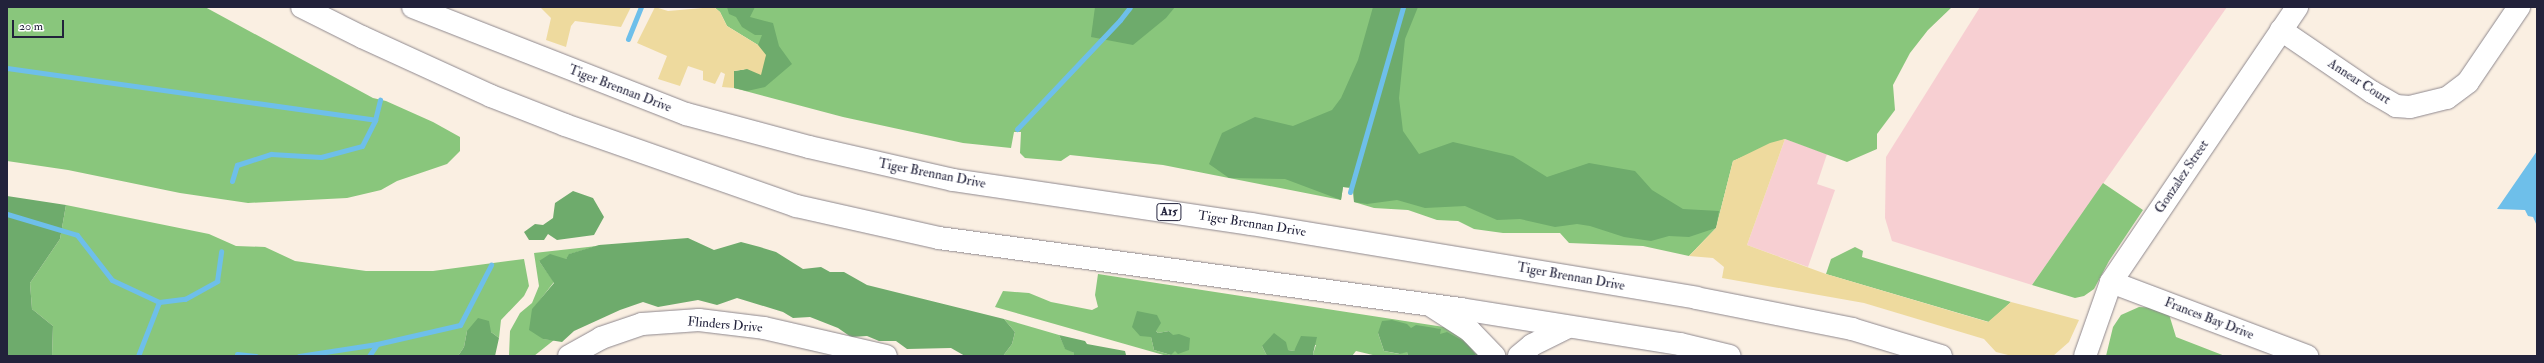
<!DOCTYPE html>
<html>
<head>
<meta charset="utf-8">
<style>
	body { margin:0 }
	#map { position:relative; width:2544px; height:363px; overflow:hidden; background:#faefe2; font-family:"IM FELL Double Pica",serif }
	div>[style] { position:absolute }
	.built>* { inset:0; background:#f7cfd2 }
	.green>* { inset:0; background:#89c67c }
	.forest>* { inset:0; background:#6eab6c }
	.sand>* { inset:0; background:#eeda9e }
	.water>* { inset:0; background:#6ebfea }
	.stream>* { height:5px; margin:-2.5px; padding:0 2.5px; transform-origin:2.5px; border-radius:2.5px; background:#6ebfea }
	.roads { filter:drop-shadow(0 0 1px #8e888e) drop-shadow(0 0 1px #8e888e) }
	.minor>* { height:22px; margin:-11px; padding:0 11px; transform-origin:11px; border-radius:11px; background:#fff }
	.major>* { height:22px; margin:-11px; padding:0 11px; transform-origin:11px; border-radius:11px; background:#fff }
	span { translate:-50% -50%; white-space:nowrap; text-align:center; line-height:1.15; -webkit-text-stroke:4px #fff; paint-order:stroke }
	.shield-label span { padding:1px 3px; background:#fff; border:1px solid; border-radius:3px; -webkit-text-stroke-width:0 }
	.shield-label { font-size:12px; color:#22223b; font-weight:700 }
	.street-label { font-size:13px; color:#22223b }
	.frame { position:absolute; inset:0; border:8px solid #22223b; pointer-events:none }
	.scale { position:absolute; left:12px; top:20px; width:52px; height:18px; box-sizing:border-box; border:2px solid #22223b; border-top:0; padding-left:5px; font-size:12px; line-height:14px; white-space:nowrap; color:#22223b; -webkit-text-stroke:3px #fff; paint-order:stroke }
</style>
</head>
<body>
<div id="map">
	<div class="built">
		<i style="clip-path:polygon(1980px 7px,2227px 7px,2032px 285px,1892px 241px,1885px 218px,1886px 157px)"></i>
		<i style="clip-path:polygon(1785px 139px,1827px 154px,1817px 184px,1835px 190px,1808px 267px,1747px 245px)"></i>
	</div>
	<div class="green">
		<i style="clip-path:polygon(7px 7px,205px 7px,373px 98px,386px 101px,433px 122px,460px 137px,460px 151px,447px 164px,397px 181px,381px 190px,347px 198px,248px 203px,180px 193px,68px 170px,7px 161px)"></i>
		<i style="clip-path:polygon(714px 7px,1952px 7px,1928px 30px,1910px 53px,1893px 85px,1895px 110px,1877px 134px,1877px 149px,1847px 162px,1785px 139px,1733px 161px,1716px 228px,1689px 256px,1643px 246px,1569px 243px,1560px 233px,1503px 233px,1474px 229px,1458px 221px,1437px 220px,1408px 210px,1374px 208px,1354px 202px,1353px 188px,1343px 187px,1341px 200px,1163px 165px,1070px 155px,1061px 161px,1025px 158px,1020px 153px,1021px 132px,1014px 132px,1011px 148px,963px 143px,843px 117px,734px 88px,758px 45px,727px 26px,720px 12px)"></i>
		<i style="clip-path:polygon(2103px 183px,2143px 210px,2109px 261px,2094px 289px,2084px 296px,2075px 298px,2032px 285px)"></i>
		<i style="clip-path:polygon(66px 205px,209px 234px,236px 246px,265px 247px,295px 261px,366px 271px,433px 271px,524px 259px,529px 286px,524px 296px,501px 320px,499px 338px,491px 332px,467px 331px,464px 347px,458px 356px,52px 356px,53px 326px,32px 309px,30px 283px,60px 239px)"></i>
		<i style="clip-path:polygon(597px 246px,570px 254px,566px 259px,539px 261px,554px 282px,533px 309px,543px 339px,554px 340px,534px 356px,509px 356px,510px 331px,520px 313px,532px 303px,539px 286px,534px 253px)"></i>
		<i style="clip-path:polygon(1855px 247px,1863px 251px,1862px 257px,2011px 302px,1989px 322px,1826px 274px,1831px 259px)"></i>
		<i style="clip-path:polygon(evenodd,1098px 274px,1444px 327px,1470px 341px,1483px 356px,1477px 356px,1467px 343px,1440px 334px,1440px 329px,1411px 328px,1378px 333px,1384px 351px,1399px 354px,1407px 351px,1408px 356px,1377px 356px,1356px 351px,1352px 356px,1315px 356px,1313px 354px,1316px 345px,1299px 344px,1294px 351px,1262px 346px,1267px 356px,1167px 356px,995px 307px,1003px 291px,1029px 293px,1051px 302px,1092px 310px,1098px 307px,1095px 295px,1098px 274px,1156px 331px,1158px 333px,1169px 331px,1173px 336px,1171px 355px,1154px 350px,1151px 337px,1156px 331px)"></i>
		<i style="clip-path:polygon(2139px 307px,2160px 308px,2168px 311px,2176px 337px,2225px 356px,2106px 356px,2113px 327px,2121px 315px)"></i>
		<i style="clip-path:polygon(1004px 319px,1059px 335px,1065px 348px,1074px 353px,1074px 356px,1003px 356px,1012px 344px,1015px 332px)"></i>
	</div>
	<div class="forest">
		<i style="clip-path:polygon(727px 7px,755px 7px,750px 17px,773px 23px,779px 46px,792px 64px,765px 87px,747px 91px,734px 88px,734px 71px,761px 67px,766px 55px,758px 45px,762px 35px,755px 35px,742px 27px,736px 17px,729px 14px)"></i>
		<i style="clip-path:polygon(1095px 7px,1175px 7px,1166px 18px,1133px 45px,1091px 37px)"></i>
		<i style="clip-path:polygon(1373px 7px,1418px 7px,1405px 39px,1399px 98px,1403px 131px,1419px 154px,1453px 142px,1513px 156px,1547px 177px,1589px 163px,1635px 171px,1652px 190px,1683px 209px,1719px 211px,1716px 228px,1689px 237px,1669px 236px,1651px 241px,1624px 237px,1590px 226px,1577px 224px,1555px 227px,1520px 219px,1497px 220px,1465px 206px,1425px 208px,1397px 200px,1367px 204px,1354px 202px,1353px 188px,1343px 187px,1341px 200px,1285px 179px,1229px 178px,1209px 164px,1222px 133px,1255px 117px,1293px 126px,1332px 110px,1341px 98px,1358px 60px)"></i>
		<i style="clip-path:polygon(573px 191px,593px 198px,604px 217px,594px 235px,557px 240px,548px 234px,544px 240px,529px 240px,524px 232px,535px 224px,543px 225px,553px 218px,555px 203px)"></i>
		<i style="clip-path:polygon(7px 196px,66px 205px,60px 239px,30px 283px,32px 309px,53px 326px,52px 356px,7px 356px)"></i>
		<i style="clip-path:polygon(688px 238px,714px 250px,741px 242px,760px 247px,776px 252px,803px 269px,821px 267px,830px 272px,844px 272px,867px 285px,1004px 319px,1015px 332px,1012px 344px,1003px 356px,965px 356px,951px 348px,907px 349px,896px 341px,879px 341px,867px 336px,851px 337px,838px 328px,810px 317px,793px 318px,783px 312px,737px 298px,717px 305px,698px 300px,658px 307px,643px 302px,620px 310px,574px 331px,562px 342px,543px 339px,529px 330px,532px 309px,554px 283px,539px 261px,550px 254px,566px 259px,569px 254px,599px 245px)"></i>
		<i style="clip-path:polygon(1137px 311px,1157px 315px,1161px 323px,1156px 331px,1158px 333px,1169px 331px,1173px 335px,1179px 334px,1190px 338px,1189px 350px,1178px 354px,1175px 351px,1171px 355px,1154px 350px,1151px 337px,1140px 336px,1132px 327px)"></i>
		<i style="clip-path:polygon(478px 318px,489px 321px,491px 332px,499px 338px,495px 356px,458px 356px,464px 347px,467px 331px)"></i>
		<i style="clip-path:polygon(1392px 320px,1407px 324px,1411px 328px,1416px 325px,1441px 329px,1440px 334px,1447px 332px,1467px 343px,1477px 356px,1408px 356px,1407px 352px,1400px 354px,1384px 351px,1378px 333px,1382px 321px)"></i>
		<i style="clip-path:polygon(1274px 333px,1286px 342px,1288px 350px,1294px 351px,1301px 336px,1317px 337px,1313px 354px,1315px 356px,1267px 356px,1262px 346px)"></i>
		<i style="clip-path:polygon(1059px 335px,1085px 341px,1087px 344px,1125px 351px,1126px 355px,1074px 356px,1074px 353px,1065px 349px)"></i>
	</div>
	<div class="sand">
		<i style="clip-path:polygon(540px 7px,631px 7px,621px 27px,575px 21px,571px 26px,566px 47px,546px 40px,551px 18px)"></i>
		<i style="clip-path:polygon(655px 7px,668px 11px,714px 7px,720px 12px,727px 26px,758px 45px,766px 55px,761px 75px,747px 69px,734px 71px,734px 88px,722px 87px,725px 74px,721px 72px,715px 84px,703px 80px,703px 71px,688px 66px,680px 86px,658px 79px,667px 56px,637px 43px)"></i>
		<i style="clip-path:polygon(1785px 139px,1747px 245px,1826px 274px,1988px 322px,2011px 302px,2079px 320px,2069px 342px,2053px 356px,2012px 356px,1996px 352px,1984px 339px,1864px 303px,1722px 278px,1724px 267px,1713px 258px,1689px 256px,1716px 228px,1733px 161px,1770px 143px)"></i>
	</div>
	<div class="water">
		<i style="clip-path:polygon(2537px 151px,2537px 226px,2533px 217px,2528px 216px,2525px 210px,2497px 209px)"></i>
	</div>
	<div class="stream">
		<i style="left:628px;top:39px;width:35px;rotate:-68deg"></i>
		<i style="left:7px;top:68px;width:372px;rotate:8deg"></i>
		<i style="left:1017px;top:129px;width:150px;rotate:-46.6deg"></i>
		<i style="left:1120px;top:20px;width:16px;rotate:-52deg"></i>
		<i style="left:232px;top:181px;width:17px;rotate:-73deg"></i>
		<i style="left:237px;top:165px;width:36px;rotate:-18deg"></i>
		<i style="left:271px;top:154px;width:50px;rotate:3.4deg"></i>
		<i style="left:321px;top:157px;width:42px;rotate:-15deg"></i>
		<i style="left:362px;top:146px;width:29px;rotate:-63deg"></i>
		<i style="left:375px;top:120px;width:21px;rotate:-76deg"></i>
		<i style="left:1350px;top:192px;width:192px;rotate:-74deg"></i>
		<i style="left:7px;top:214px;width:73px;rotate:16.7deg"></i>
		<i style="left:77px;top:235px;width:57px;rotate:52.1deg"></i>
		<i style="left:112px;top:280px;width:52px;rotate:25.1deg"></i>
		<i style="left:237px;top:354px;width:19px;rotate:6deg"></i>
		<i style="left:138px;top:356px;width:58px;rotate:-68.7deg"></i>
		<i style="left:159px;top:302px;width:26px;rotate:-7deg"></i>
		<i style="left:185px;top:299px;width:37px;rotate:-29deg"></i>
		<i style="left:217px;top:281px;width:30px;rotate:-82deg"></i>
		<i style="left:299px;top:356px;width:79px;rotate:-8.7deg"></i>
		<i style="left:369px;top:356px;width:14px;rotate:-56deg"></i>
		<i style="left:377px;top:344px;width:85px;rotate:-12.9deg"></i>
		<i style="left:460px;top:325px;width:68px;rotate:-62.7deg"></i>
	</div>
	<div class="roads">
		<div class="minor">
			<i style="left:2281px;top:30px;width:110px;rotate:34.3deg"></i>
			<i style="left:2372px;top:92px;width:28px;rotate:30deg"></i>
			<i style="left:2396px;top:106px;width:14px;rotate:4deg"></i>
			<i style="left:2410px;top:107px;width:38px;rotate:-14deg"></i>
			<i style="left:2447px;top:98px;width:26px;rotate:-37deg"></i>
			<i style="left:2468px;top:82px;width:91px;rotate:-55.8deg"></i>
			<i style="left:2111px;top:282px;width:210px;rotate:20.7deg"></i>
			<i style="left:1430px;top:305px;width:48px;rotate:33deg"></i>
			<i style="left:1470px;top:331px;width:35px;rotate:46deg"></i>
			<i style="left:569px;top:356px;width:37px;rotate:-29deg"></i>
			<i style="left:601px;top:338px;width:43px;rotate:-18.9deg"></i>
			<i style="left:642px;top:324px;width:57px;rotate:-4deg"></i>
			<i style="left:699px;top:320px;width:65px;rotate:7deg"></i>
			<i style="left:764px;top:328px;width:125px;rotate:12.9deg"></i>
			<i style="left:1519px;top:356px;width:17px;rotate:-40deg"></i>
			<i style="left:1532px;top:345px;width:40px;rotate:-26.6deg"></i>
			<i style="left:2085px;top:356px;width:78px;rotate:-70.6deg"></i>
			<i style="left:2111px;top:282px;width:332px;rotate:-55.9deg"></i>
		</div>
		<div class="major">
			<i style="left:302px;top:7px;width:67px;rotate:26.6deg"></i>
			<i style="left:362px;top:37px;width:142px;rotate:24.6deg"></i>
			<i style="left:491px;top:96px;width:79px;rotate:21.4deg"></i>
			<i style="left:565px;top:125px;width:245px;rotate:19.3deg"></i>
			<i style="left:796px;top:206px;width:147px;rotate:12.6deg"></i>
			<i style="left:939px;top:238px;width:527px;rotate:7.75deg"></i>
			<i style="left:1461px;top:309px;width:222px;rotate:9.1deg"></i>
			<i style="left:1680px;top:344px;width:51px;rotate:13.5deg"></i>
			<i style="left:413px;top:7px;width:293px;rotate:21.4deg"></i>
			<i style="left:686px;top:114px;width:127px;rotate:15deg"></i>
			<i style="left:809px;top:147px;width:148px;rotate:12.9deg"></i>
			<i style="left:953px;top:180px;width:301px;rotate:8.4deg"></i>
			<i style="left:1251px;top:224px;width:451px;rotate:9.4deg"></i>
			<i style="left:1696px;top:298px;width:159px;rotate:11.2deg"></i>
			<i style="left:1852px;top:329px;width:93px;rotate:16.9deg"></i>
		</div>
	</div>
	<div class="shield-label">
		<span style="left:1169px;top:212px">A15</span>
	</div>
	<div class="street-label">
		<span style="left:2359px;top:82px;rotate:33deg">Annear Court</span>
		<span style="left:620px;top:89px;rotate:21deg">Tiger Brennan Drive</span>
		<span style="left:932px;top:174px;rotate:11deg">Tiger Brennan Drive</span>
		<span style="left:2182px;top:177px;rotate:-56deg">Gonzalez Street</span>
		<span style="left:1252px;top:224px;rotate:9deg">Tiger Brennan Drive</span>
		<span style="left:1571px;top:277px;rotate:10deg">Tiger Brennan Drive</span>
		<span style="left:2209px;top:319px;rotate:21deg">Frances Bay Drive</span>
		<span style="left:725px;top:325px;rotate:5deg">Flinders Drive</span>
	</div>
	<div class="frame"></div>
	<div class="scale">20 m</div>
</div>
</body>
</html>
